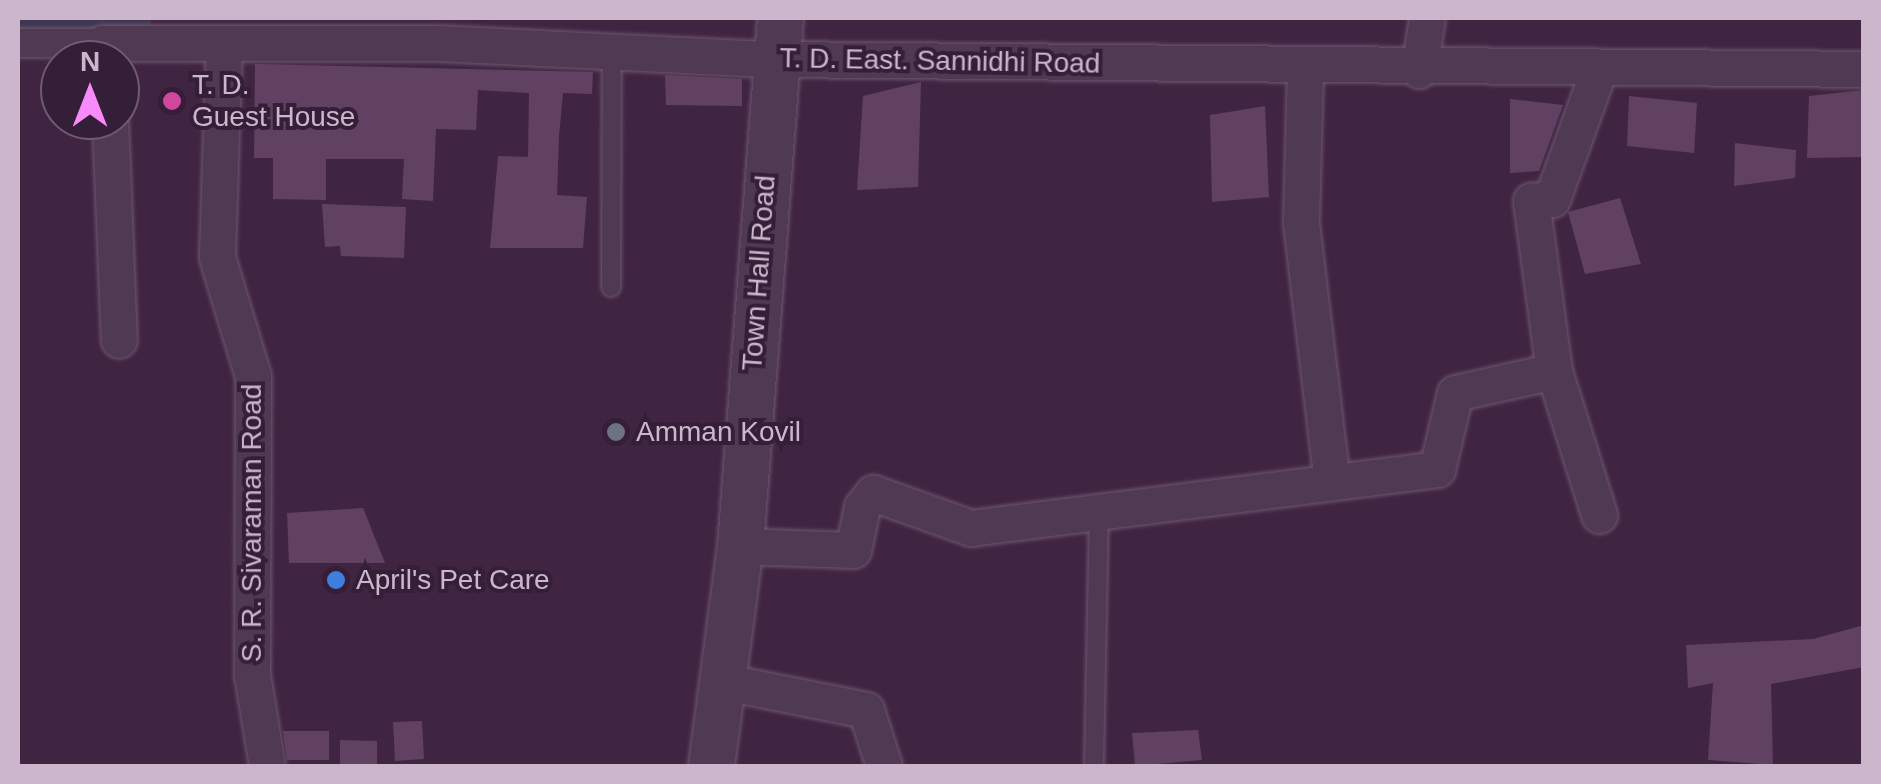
<!DOCTYPE html>
<html>
<head>
<meta charset="utf-8">
<style>
	body { margin:0 }
	#map { position:relative; width:1881px; height:784px; overflow:hidden; background:#402542; font-family:Helvetica,sans-serif }
	div>[style] { position:absolute }
	.green>* { inset:0; background:#3e3753 }
	.building>* { inset:0; background:#604162 }
	.roads { filter:drop-shadow(0 0 2px #6e576f) drop-shadow(0 0 2px #6e576f) }
	.service>* { height:18px; margin:-9px; padding:0 9px; transform-origin:9px; border-radius:9px; background:#503952 }
	.pedestrian>* { height:28px; margin:-14px; padding:0 14px; transform-origin:14px; border-radius:14px; background:#503952 }
	.minor>* { height:35px; margin:-17.5px; padding:0 17.5px; transform-origin:17.5px; border-radius:17.5px; background:#503952 }
	.tertiary>* { height:45px; margin:-22.5px; padding:0 22.5px; transform-origin:22.5px; border-radius:22.5px; background:#503952 }
	.dots>* { width:28px; height:28px; translate:-50% -50%; box-sizing:border-box; border:5px solid #351e37; border-radius:50% }
	span { translate:-50% -50%; white-space:nowrap; text-align:center; line-height:1.15; -webkit-text-stroke:8px #351e37; paint-order:stroke }
	.street-label { font-size:28px; color:#cbb6cc }
	.poi-label { font-size:28px; color:#cbb6cc }
	.left { translate:0 -50%; text-align:left }
	.frame { position:absolute; inset:0; border:20px solid #cbb6cc; pointer-events:none }
	.north { position:absolute; left:40px; top:40px; width:100px; height:100px; box-sizing:border-box; background:#351e37; border:2px solid #715b73; border-radius:50%; rotate:0deg; font-size:28px; font-weight:700; line-height:40px; text-align:center; color:#cbb6cc }
	.north::after { content:''; display:block; margin:auto; width:35px; height:45px; background:#f98afc; clip-path:polygon(50% 0,100% 100%,50% 72%,0 100%) }
</style>
</head>
<body>
<div id="map">
	<div class="green">
		<i style="clip-path:polygon(18px 18px,151px 18px,151px 31px,18px 30px)"></i>
	</div>
	<div class="building">
		<i style="clip-path:polygon(255px 64px,593px 72px,592px 94px,563px 93px,559px 136px,557px 195px,587px 197px,583px 248px,490px 248px,498px 156px,528px 157px,529px 93px,478px 90px,476px 130px,436px 129px,433px 201px,402px 199px,404px 159px,326px 159px,326px 200px,273px 199px,273px 158px,254px 158px)"></i>
		<i style="clip-path:polygon(665px 75px,742px 79px,742px 106px,666px 105px)"></i>
		<i style="clip-path:polygon(921px 82px,918px 187px,857px 190px,863px 96px)"></i>
		<i style="clip-path:polygon(1864px 90px,1864px 157px,1807px 158px,1809px 96px)"></i>
		<i style="clip-path:polygon(1629px 96px,1697px 103px,1694px 153px,1627px 146px)"></i>
		<i style="clip-path:polygon(1510px 99px,1563px 105px,1539px 171px,1510px 173px)"></i>
		<i style="clip-path:polygon(1265px 106px,1269px 197px,1212px 202px,1210px 115px)"></i>
		<i style="clip-path:polygon(1735px 143px,1796px 150px,1795px 178px,1734px 186px)"></i>
		<i style="clip-path:polygon(1620px 198px,1641px 264px,1585px 274px,1568px 212px)"></i>
		<i style="clip-path:polygon(322px 204px,406px 207px,404px 258px,341px 256px,340px 246px,325px 247px)"></i>
		<i style="clip-path:polygon(363px 508px,385px 563px,289px 563px,287px 513px)"></i>
		<i style="clip-path:polygon(1864px 625px,1864px 667px,1771px 684px,1773px 765px,1708px 760px,1713px 683px,1688px 688px,1686px 645px,1813px 639px)"></i>
		<i style="clip-path:polygon(422px 721px,424px 759px,395px 761px,393px 722px)"></i>
		<i style="clip-path:polygon(1198px 730px,1202px 760px,1135px 766px,1132px 733px)"></i>
		<i style="clip-path:polygon(283px 731px,329px 731px,329px 760px,287px 760px)"></i>
		<i style="clip-path:polygon(340px 740px,377px 741px,377px 766px,340px 766px)"></i>
	</div>
	<div class="roads">
		<div class="service">
			<i style="left:611px;top:287px;width:236px;rotate:-89.8deg"></i>
			<i style="left:1094px;top:766px;width:250px;rotate:-88.9deg"></i>
		</div>
		<div class="pedestrian">
			<i style="left:18px;top:43px;width:85px"></i>
		</div>
		<div class="minor">
			<i style="left:224px;top:43px;width:214px;rotate:91.9deg"></i>
			<i style="left:217px;top:257px;width:124px;rotate:73.2deg"></i>
			<i style="left:253px;top:376px;width:299px;rotate:90.2deg"></i>
			<i style="left:252px;top:675px;width:92px;rotate:80.6deg"></i>
			<i style="left:104px;top:60px;width:17px;rotate:-93deg"></i>
			<i style="left:103px;top:43px;width:335px"></i>
			<i style="left:438px;top:43px;width:333px;rotate:2.8deg"></i>
			<i style="left:771px;top:59px;width:1093px;rotate:0.52deg"></i>
			<i style="left:1305px;top:68px;width:155px;rotate:91.5deg"></i>
			<i style="left:1301px;top:223px;width:261px;rotate:83.2deg"></i>
			<i style="left:1419px;top:70px;width:53px;rotate:-81.3deg"></i>
			<i style="left:110px;top:120px;width:220px;rotate:87.7deg"></i>
			<i style="left:1554px;top:371px;width:151px;rotate:72.6deg"></i>
			<i style="left:740px;top:546px;width:113px;rotate:2deg"></i>
			<i style="left:853px;top:550px;width:44px;rotate:-78.2deg"></i>
			<i style="left:862px;top:507px;width:18px;rotate:-52deg"></i>
			<i style="left:873px;top:493px;width:104px;rotate:19.7deg"></i>
			<i style="left:971px;top:528px;width:470px;rotate:-7.2deg"></i>
			<i style="left:1437px;top:469px;width:78px;rotate:-76.7deg"></i>
			<i style="left:1455px;top:393px;width:101px;rotate:-12.5deg"></i>
			<i style="left:1554px;top:371px;width:172px;rotate:-97.7deg"></i>
			<i style="left:1531px;top:201px;width:21px;rotate:-5deg"></i>
			<i style="left:1552px;top:199px;width:138px;rotate:-70.1deg"></i>
			<i style="left:726px;top:682px;width:143px;rotate:11.3deg"></i>
			<i style="left:866px;top:710px;width:59px;rotate:72.2deg"></i>
		</div>
		<div class="tertiary">
			<i style="left:711px;top:766px;width:222px;rotate:-82.5deg"></i>
			<i style="left:740px;top:546px;width:530px;rotate:-85.67deg"></i>
		</div>
	</div>
	<div class="dots">
		<i style="left:172px;top:101px;background:#d1479c"></i>
		<i style="left:616px;top:432px;background:#6b7280"></i>
		<i style="left:336px;top:580px;background:#3f7fe0"></i>
	</div>
	<div class="street-label">
		<span style="left:940px;top:61px;rotate:1deg">T. D. East. Sannidhi Road</span>
		<span style="left:759px;top:273px;rotate:-86deg">Town Hall Road</span>
		<span style="left:252px;top:523px;rotate:-90deg">S. R. Sivaraman Road</span>
	</div>
	<div class="poi-label">
		<span class="left" style="left:192px;top:101px">T. D.<br>Guest House</span>
		<span class="left" style="left:636px;top:432px">Amman Kovil</span>
		<span class="left" style="left:356px;top:580px">April's Pet Care</span>
	</div>
	<div class="frame"></div>
	<div class="north">N</div>
</div>
</body>
</html>
